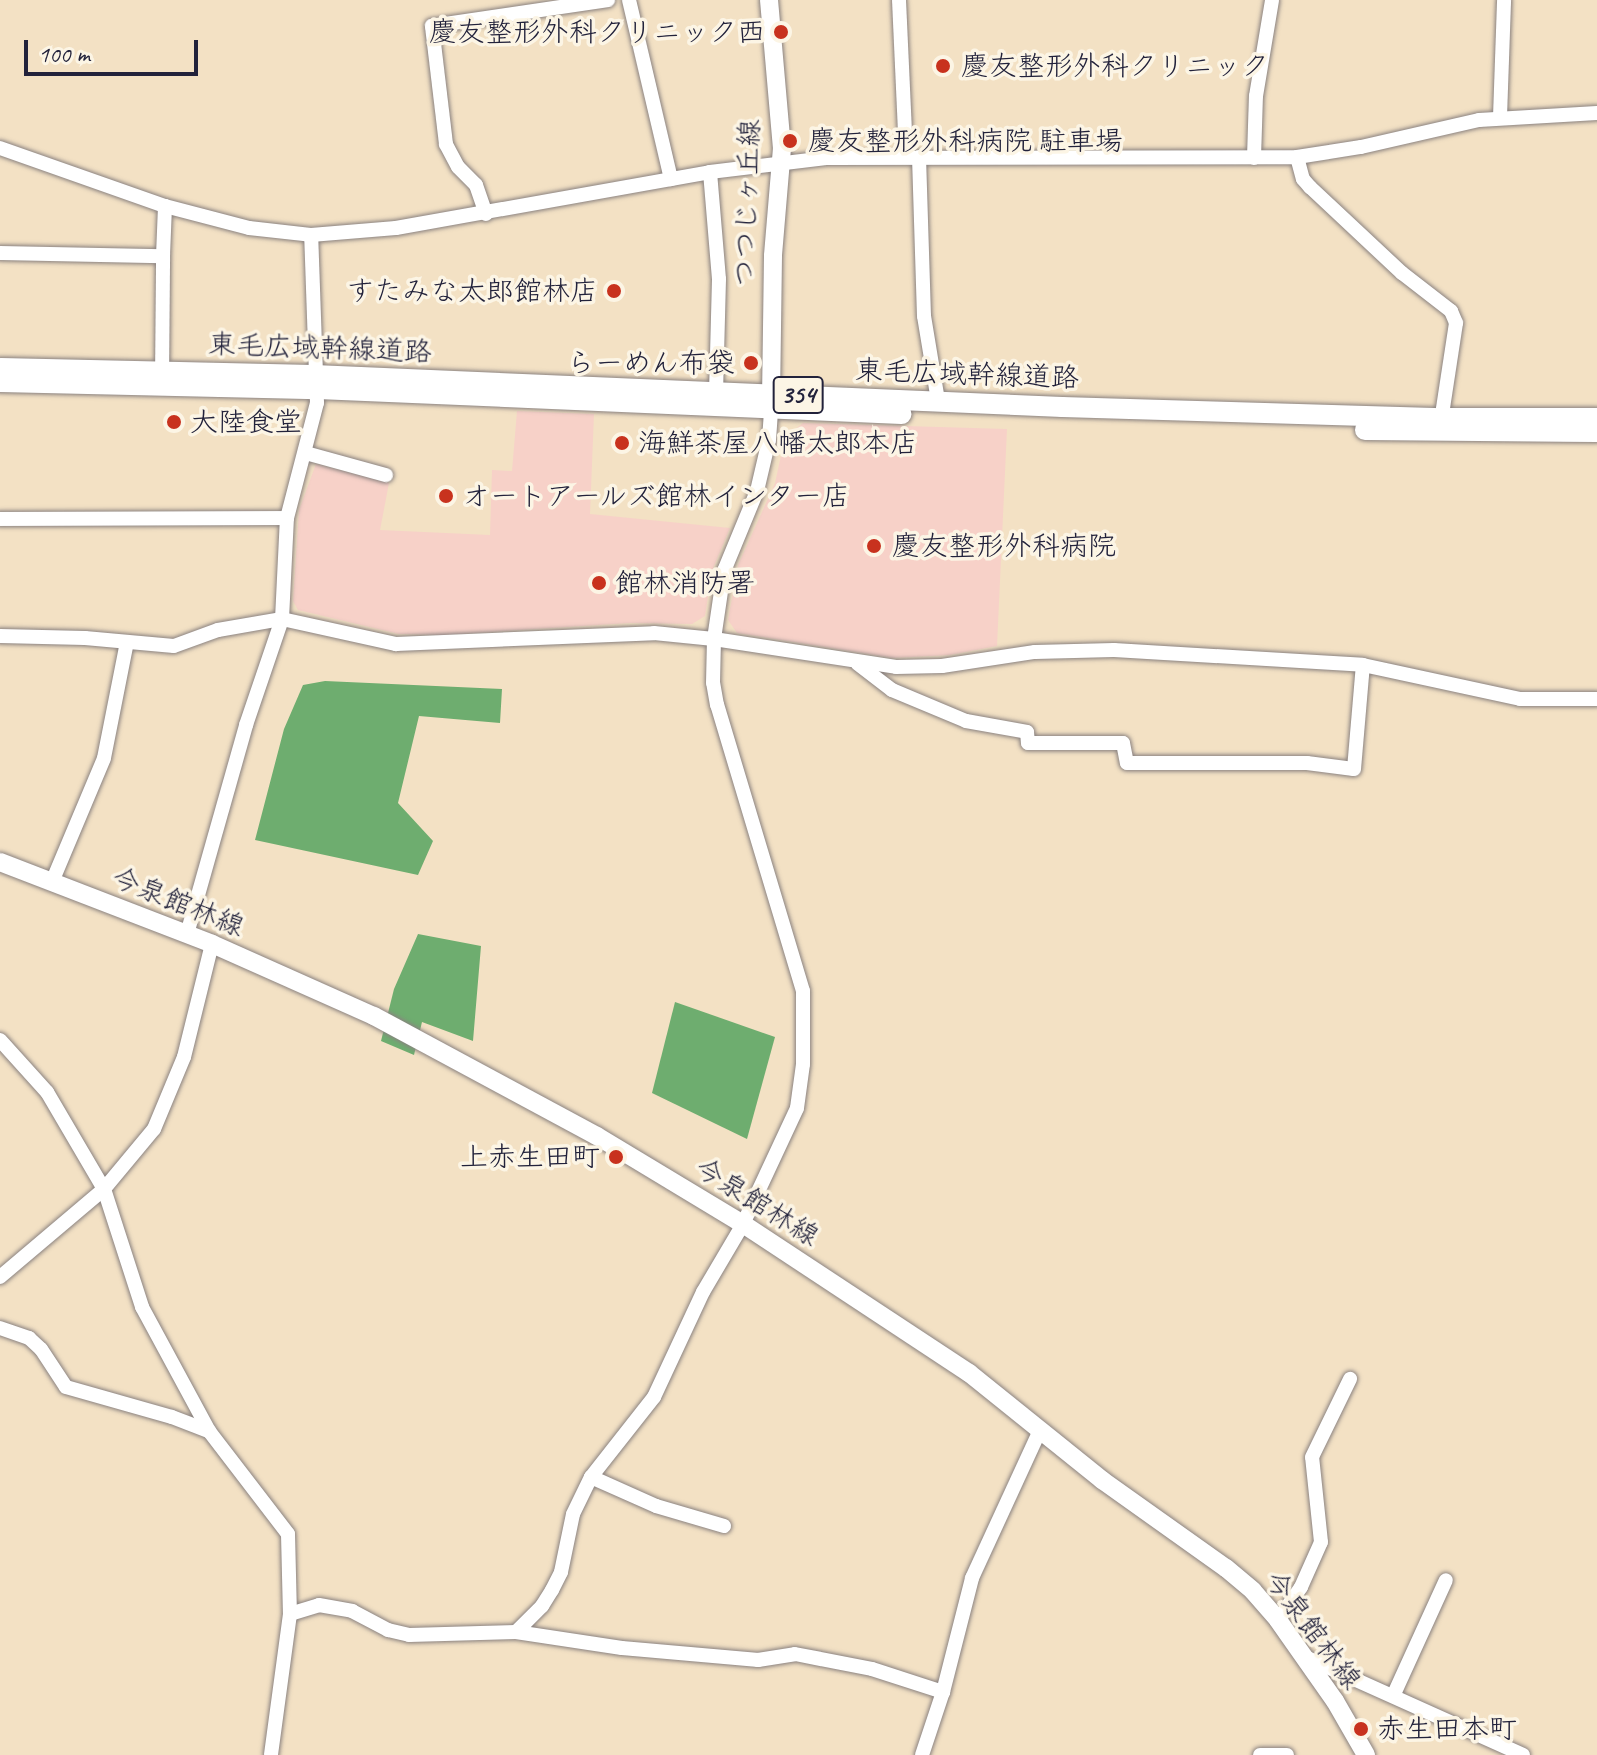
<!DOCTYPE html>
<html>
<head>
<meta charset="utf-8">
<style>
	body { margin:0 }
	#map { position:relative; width:1597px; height:1755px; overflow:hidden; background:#f3e1c4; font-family:Caveat,"Klee One",sans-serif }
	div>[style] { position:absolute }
	.built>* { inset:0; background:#f7d1c8 }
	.forest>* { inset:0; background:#6ead6f }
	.roads { filter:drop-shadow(0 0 2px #8a8280) drop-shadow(0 0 2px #8a8280) }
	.minor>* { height:14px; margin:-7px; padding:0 7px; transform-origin:7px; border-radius:7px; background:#fff }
	.major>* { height:18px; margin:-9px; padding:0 9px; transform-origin:9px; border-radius:9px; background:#fff }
	.highway>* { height:20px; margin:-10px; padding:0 10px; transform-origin:10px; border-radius:10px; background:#fff }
	.dots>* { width:22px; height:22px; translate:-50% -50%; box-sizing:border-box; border:4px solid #fcf5e5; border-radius:50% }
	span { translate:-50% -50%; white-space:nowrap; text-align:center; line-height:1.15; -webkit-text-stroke:7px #fcf5e5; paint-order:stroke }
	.shield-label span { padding:2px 6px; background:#fcf5e5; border:2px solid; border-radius:6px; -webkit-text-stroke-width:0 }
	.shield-label { font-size:26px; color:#22223b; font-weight:700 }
	.poi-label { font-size:28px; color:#22223b }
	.right { translate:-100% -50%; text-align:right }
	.left { translate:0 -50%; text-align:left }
	.street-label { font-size:28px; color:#22223b }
	.scale { position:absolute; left:24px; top:40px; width:174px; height:36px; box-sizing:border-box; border:4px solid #22223b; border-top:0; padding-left:10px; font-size:24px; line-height:28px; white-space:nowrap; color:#22223b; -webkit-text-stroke:6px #fcf5e5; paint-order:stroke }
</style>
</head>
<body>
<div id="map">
	<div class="built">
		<i style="clip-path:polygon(517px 411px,594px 414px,590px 514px,730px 528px,712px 571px,705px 616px,692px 624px,630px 623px,444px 635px,399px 634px,298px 610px,293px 601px,299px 510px,316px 464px,389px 483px,380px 530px,490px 535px,492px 470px,512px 471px)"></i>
		<i style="clip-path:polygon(803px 423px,1007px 429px,997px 646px,950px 655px,893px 658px,737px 633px,728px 620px,738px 565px,775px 483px,785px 437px)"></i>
	</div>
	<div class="forest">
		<i style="clip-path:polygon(325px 681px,502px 689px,500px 723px,419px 716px,398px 803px,433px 841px,418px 875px,255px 840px,284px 729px,303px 685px)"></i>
		<i style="clip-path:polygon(418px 934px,481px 946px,473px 1041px,422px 1022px,414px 1055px,381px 1041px,394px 989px)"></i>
		<i style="clip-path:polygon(675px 1002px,775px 1037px,747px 1139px,652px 1093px)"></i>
	</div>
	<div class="roads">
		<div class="minor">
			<i style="left:629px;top:0;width:184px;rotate:76.8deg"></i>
			<i style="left:899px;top:0;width:156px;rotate:87.4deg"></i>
			<i style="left:1500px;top:117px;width:117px;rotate:-88deg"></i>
			<i style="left:0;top:148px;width:175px;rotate:19.4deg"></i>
			<i style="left:165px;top:206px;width:87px;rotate:14.7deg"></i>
			<i style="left:249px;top:228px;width:62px;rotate:6.4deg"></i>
			<i style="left:311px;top:235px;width:85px;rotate:-4.7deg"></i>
			<i style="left:396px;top:228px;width:319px;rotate:-10.1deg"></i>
			<i style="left:710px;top:172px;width:117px;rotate:-6.9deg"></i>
			<i style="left:826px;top:158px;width:471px;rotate:-0.1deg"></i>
			<i style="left:1297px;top:157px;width:65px;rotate:-8.9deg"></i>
			<i style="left:1361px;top:147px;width:121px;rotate:-12.9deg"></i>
			<i style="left:1479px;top:120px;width:118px;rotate:-3.4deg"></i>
			<i style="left:919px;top:157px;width:159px;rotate:88.2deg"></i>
			<i style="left:924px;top:316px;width:86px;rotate:80.6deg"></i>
			<i style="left:1297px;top:157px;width:23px;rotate:75deg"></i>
			<i style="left:1303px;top:179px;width:11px;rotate:49deg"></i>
			<i style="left:1310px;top:187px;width:126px;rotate:43.1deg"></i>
			<i style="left:1402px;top:273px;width:62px;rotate:37.8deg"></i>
			<i style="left:1451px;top:311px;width:13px;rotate:67deg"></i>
			<i style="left:1456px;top:323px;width:105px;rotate:98.7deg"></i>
			<i style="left:1254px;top:158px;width:62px;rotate:-88.2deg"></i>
			<i style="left:1256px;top:96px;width:97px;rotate:-80.5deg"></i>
			<i style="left:710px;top:172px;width:107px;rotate:85.2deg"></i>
			<i style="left:719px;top:279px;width:113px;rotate:91.5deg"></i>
			<i style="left:486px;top:214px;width:31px;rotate:-109deg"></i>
			<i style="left:476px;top:185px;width:25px;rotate:-135deg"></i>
			<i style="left:458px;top:167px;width:26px;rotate:-118deg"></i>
			<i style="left:446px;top:144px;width:119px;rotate:-96.8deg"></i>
			<i style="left:432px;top:26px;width:178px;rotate:-8.4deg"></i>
			<i style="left:0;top:253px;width:163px;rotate:1.1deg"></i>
			<i style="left:163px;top:256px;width:50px;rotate:-87.7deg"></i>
			<i style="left:162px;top:380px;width:124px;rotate:-89.5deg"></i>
			<i style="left:306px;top:453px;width:83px;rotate:15.4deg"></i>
			<i style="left:0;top:519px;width:287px;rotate:-0.2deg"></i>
			<i style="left:0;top:636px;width:85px;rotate:1.3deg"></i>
			<i style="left:85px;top:638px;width:89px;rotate:5.1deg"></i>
			<i style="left:174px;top:646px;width:47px;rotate:-20deg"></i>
			<i style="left:218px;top:630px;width:65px;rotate:-9.8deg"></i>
			<i style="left:282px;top:619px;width:117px;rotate:12.4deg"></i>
			<i style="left:396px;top:644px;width:258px;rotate:-2.4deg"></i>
			<i style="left:654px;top:633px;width:60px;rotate:5.7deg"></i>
			<i style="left:714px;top:639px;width:184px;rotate:8.7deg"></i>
			<i style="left:896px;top:667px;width:46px;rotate:-1.2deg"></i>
			<i style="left:942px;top:666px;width:94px;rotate:-8.6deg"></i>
			<i style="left:1035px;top:652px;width:79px;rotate:-1.5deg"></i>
			<i style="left:1114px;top:650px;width:249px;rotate:3.4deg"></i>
			<i style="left:1363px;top:665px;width:161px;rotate:12.2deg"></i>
			<i style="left:1520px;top:699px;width:77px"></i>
			<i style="left:858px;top:664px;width:43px;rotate:37.4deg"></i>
			<i style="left:892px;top:690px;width:80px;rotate:22.7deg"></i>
			<i style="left:966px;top:721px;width:62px;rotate:10.2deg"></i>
			<i style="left:1027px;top:732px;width:11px;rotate:85deg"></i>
			<i style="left:1028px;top:743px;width:95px"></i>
			<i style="left:1123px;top:743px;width:20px;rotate:79deg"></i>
			<i style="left:1127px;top:763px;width:180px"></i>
			<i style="left:1307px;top:763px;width:47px;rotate:7.3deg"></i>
			<i style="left:1354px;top:769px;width:104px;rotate:-85.1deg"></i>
			<i style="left:52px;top:882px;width:134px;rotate:-67.2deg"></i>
			<i style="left:104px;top:758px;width:118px;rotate:-78.8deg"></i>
			<i style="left:187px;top:934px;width:217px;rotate:-74.2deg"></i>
			<i style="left:246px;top:725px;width:112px;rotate:-71.2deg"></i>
			<i style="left:282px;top:619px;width:101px;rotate:-87.2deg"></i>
			<i style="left:287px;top:518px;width:119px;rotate:-75.4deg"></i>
			<i style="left:317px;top:403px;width:168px;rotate:-92deg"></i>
			<i style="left:0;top:1040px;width:70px;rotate:47.9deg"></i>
			<i style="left:47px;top:1092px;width:113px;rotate:59.6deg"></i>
			<i style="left:104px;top:1189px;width:124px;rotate:72.1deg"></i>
			<i style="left:142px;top:1307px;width:141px;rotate:61.6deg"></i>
			<i style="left:209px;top:1431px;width:130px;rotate:52.5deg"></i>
			<i style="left:288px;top:1534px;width:80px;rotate:88.6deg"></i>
			<i style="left:290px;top:1614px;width:142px;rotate:97.7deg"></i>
			<i style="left:0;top:1277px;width:136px;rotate:-40.2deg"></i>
			<i style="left:104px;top:1189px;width:78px;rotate:-50.2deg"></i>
			<i style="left:154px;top:1129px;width:78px;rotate:-67.4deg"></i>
			<i style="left:184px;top:1057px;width:116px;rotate:-76.1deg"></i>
			<i style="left:0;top:1328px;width:31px;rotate:19deg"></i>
			<i style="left:29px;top:1338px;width:16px;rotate:43deg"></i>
			<i style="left:41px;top:1349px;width:45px;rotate:56.7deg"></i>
			<i style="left:66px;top:1387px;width:110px;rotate:15.8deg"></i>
			<i style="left:172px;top:1417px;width:40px;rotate:21deg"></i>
			<i style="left:591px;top:1477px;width:71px;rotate:24deg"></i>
			<i style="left:656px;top:1506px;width:71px;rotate:16.4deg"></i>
			<i style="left:290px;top:1614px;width:30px;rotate:-17deg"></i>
			<i style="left:319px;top:1605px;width:34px;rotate:10deg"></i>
			<i style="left:352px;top:1611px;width:41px;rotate:27.8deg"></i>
			<i style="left:388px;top:1630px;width:22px;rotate:13deg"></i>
			<i style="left:409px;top:1635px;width:107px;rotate:-1.6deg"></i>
			<i style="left:516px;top:1632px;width:107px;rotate:8.6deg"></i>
			<i style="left:622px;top:1648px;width:137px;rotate:5deg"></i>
			<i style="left:758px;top:1660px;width:37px;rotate:-9deg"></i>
			<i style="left:795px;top:1654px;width:78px;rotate:11deg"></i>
			<i style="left:872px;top:1669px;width:75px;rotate:17.9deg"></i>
			<i style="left:1278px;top:1620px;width:40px;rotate:-55.1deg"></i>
			<i style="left:1301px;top:1587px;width:49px;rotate:-66deg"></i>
			<i style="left:1321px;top:1542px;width:85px;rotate:-96deg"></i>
			<i style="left:1312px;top:1457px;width:87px;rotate:-64deg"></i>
			<i style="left:516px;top:1632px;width:37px;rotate:-45deg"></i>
			<i style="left:542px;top:1606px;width:19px;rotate:-58deg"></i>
			<i style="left:552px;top:1590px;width:20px;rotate:-63deg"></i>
			<i style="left:561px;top:1572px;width:59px;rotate:-78.3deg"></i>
			<i style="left:573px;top:1514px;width:41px;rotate:-64.1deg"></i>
			<i style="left:591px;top:1477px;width:102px;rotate:-51.8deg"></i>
			<i style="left:654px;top:1397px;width:116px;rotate:-65deg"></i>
			<i style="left:703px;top:1292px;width:79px;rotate:-59.5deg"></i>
			<i style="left:743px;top:1224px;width:128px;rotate:-65deg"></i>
			<i style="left:797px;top:1108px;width:44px;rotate:-82.2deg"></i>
			<i style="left:803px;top:1064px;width:73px;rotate:-90deg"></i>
			<i style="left:803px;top:991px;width:299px;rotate:-106.7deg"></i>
			<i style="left:717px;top:705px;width:22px;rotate:-100deg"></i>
			<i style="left:713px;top:683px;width:44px;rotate:-88.7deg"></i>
			<i style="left:714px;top:639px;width:69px;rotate:-81.6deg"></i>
			<i style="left:724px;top:571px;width:87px;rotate:-67.6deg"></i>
			<i style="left:757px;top:491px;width:52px;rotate:-76.8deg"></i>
			<i style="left:769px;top:440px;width:31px;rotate:-86deg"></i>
			<i style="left:1305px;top:1657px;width:239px;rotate:24.2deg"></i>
			<i style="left:1394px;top:1694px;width:125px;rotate:-65.5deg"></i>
			<i style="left:922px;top:1755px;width:66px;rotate:-71.6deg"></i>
			<i style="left:943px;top:1692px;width:118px;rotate:-75.7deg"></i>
			<i style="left:972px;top:1578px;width:163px;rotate:-65.3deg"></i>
			<i style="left:1260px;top:1755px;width:27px"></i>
		</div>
		<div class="major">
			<i style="left:769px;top:0;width:149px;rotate:85deg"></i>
			<i style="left:782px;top:148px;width:108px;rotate:94.8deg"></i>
			<i style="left:773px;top:256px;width:152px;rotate:90.8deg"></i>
			<i style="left:0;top:862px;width:227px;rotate:21.1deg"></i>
			<i style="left:212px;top:944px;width:177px;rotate:24deg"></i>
			<i style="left:374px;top:1016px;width:253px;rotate:28.3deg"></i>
			<i style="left:597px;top:1136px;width:170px;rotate:31.1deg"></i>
			<i style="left:743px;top:1224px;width:271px;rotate:33.4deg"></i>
			<i style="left:969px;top:1373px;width:171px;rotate:38.8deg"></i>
			<i style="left:1102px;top:1480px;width:152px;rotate:35.4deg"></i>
			<i style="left:1226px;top:1568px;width:35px;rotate:40deg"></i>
			<i style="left:1253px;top:1591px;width:38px;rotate:49deg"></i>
			<i style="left:1278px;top:1620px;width:99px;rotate:54.9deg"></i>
			<i style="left:1335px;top:1701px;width:62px;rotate:60.1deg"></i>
		</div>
		<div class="highway">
			<i style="left:0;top:368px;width:314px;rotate:1.3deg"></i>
			<i style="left:314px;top:375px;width:749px;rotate:2.45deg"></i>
			<i style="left:1062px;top:407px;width:380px;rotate:1.7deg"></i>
			<i style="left:1442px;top:418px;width:155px"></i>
			<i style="left:0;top:382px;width:318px;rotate:1.3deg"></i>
			<i style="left:318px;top:389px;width:584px;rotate:2.46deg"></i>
			<i style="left:1365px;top:430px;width:232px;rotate:0.5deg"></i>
		</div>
	</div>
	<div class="dots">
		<i style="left:781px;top:32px;background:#c8321e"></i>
		<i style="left:943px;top:66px;background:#c8321e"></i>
		<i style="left:790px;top:141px;background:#c8321e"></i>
		<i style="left:614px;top:291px;background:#c8321e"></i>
		<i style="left:751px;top:363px;background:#c8321e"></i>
		<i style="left:174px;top:422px;background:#c8321e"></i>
		<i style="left:622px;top:443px;background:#c8321e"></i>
		<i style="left:446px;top:496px;background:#c8321e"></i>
		<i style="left:874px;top:546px;background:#c8321e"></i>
		<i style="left:599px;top:583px;background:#c8321e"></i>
		<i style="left:616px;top:1157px;background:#c8321e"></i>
		<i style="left:1361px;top:1729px;background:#c8321e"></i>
	</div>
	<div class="shield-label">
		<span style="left:798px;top:395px">354</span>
	</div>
	<div class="poi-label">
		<span class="right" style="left:765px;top:32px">慶友整形外科クリニック西</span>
		<span class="left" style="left:961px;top:66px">慶友整形外科クリニック</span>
		<span class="left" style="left:808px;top:141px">慶友整形外科病院 駐車場</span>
		<span class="right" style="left:598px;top:291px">すたみな太郎館林店</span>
		<span class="right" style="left:735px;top:363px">らーめん布袋</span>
		<span class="left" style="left:190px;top:422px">大陸食堂</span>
		<span class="left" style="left:638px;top:443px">海鮮茶屋八幡太郎本店</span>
		<span class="left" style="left:462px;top:496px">オートアールズ館林インター店</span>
		<span class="left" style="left:892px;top:546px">慶友整形外科病院</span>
		<span class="left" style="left:615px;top:583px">館林消防署</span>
		<span class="right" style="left:600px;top:1157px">上赤生田町</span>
		<span class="left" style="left:1377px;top:1729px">赤生田本町</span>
	</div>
	<div class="street-label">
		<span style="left:747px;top:203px;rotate:-88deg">つつじヶ丘線</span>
		<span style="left:320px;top:348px;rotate:2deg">東毛広域幹線道路</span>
		<span style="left:967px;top:374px;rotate:2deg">東毛広域幹線道路</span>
		<span style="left:178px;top:902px;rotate:22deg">今泉館林線</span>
		<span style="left:757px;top:1202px;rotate:32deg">今泉館林線</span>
		<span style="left:1313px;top:1630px;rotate:53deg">今泉館林線</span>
	</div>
	<div class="scale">100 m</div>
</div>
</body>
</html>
